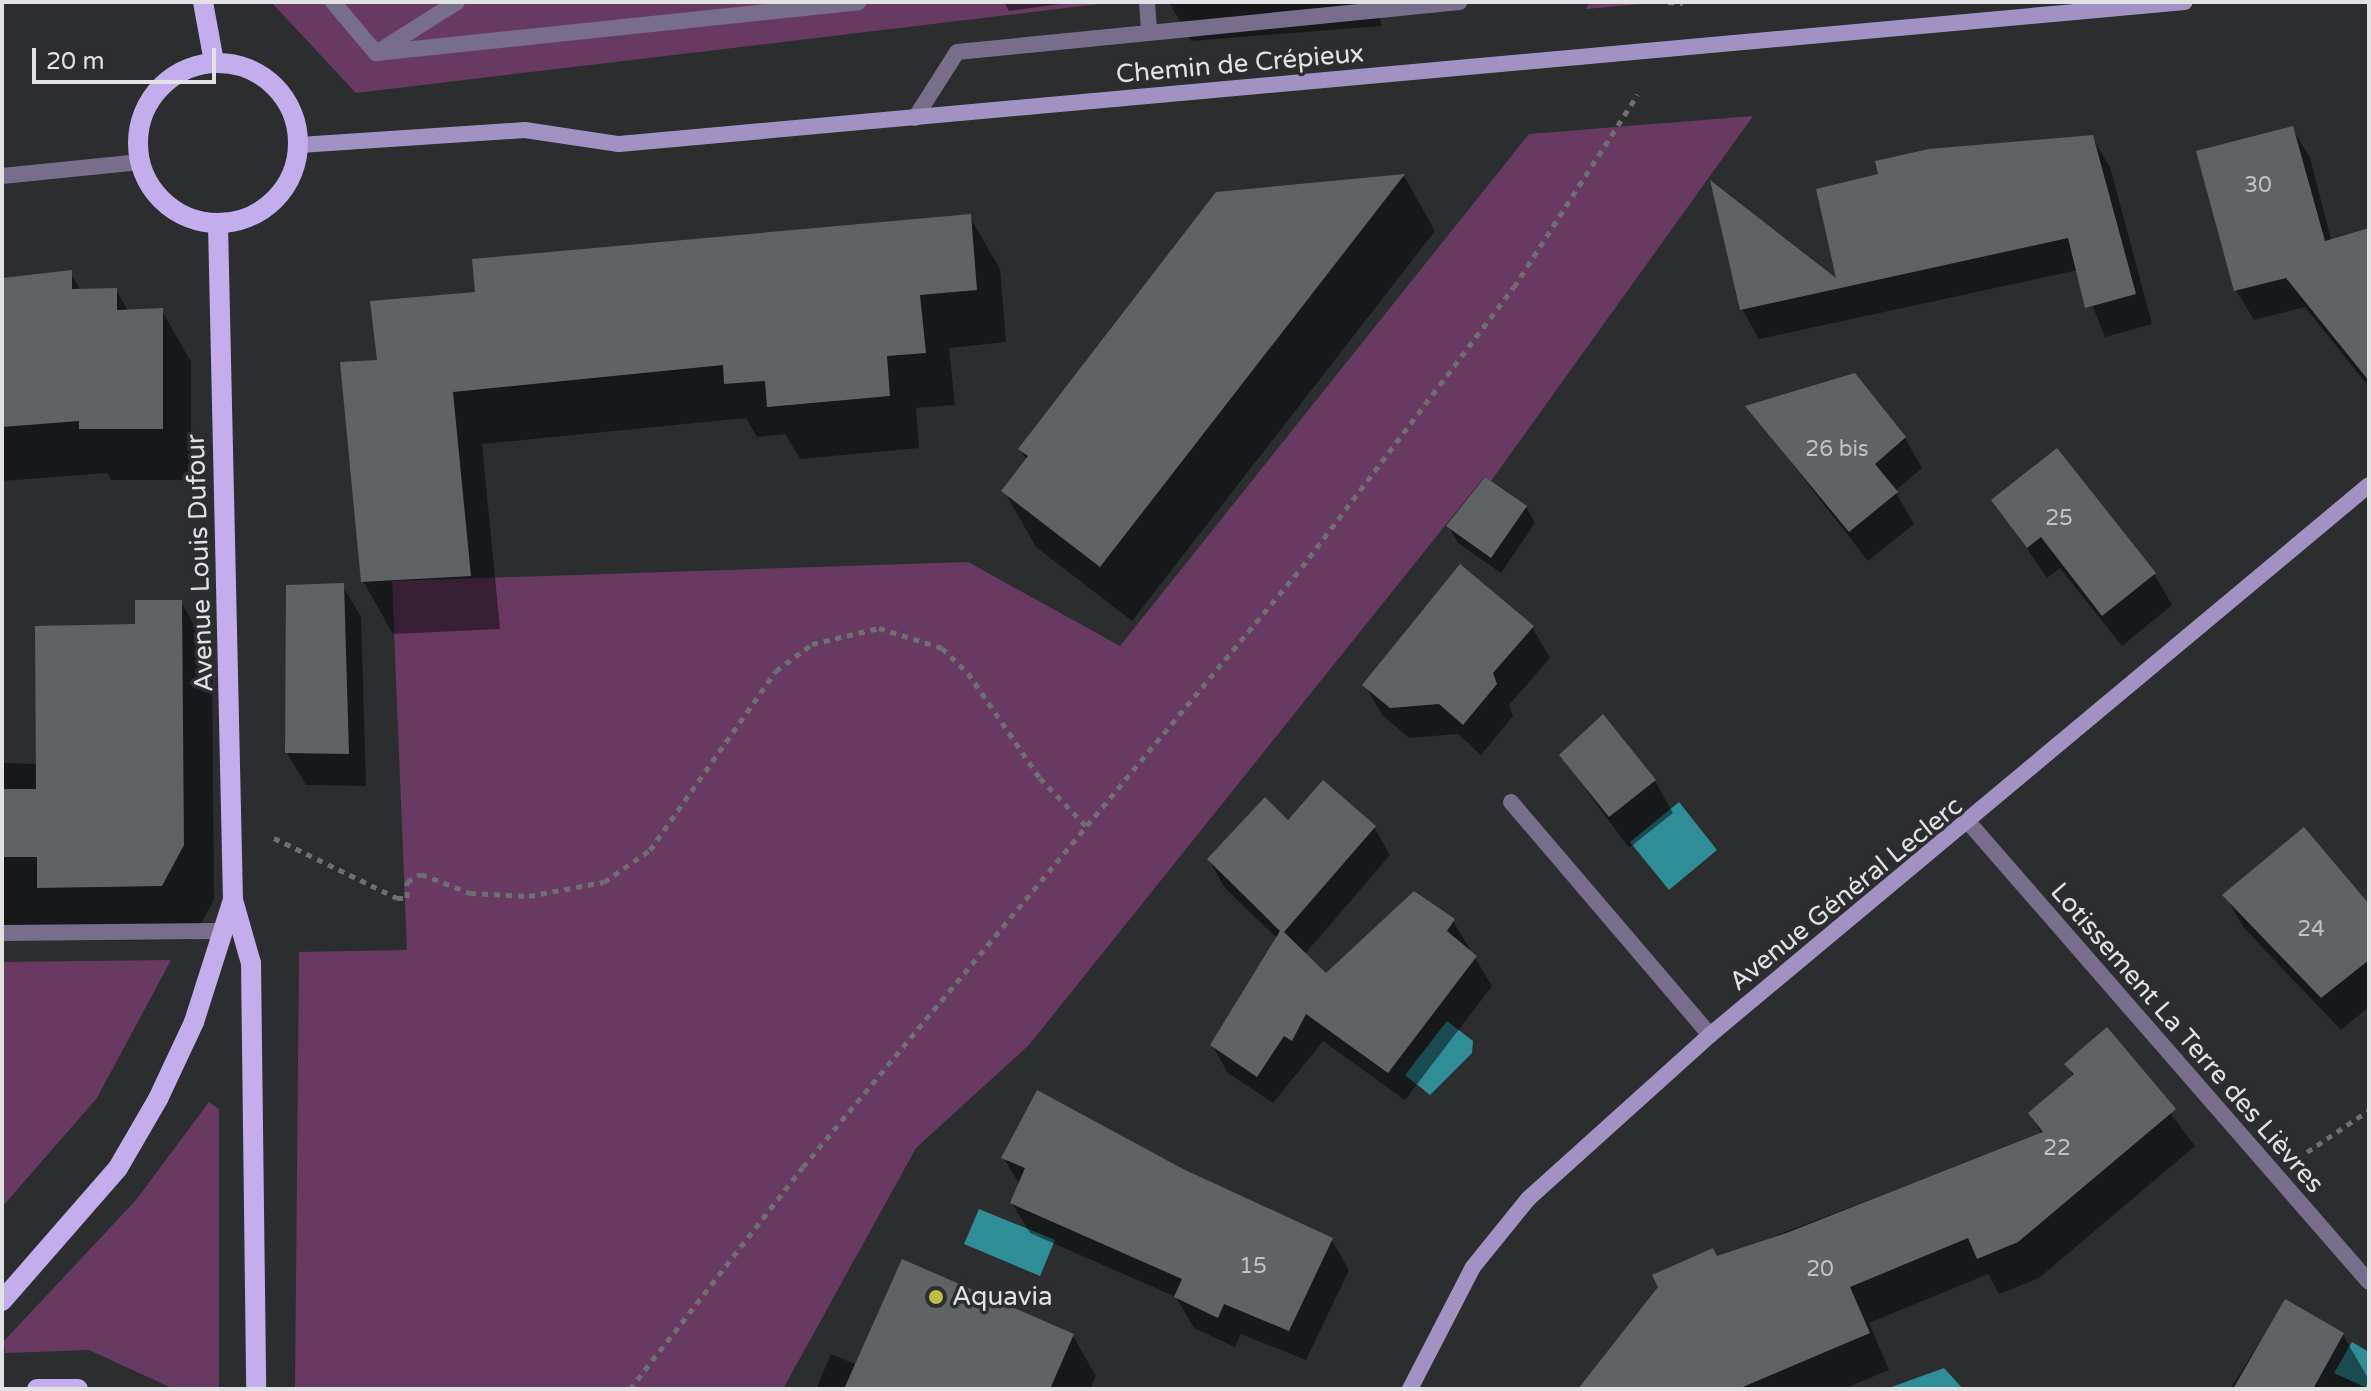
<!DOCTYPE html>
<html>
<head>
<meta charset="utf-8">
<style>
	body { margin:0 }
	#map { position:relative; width:2371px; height:1391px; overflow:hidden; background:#2c2d2f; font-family:"Varela Round",sans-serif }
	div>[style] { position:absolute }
	.green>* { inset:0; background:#683a62 }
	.water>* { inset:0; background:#2f8d97 }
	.shadow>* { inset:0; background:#0007 }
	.building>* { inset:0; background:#606364 }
	.path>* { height:5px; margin-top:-2.5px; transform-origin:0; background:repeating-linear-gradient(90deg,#6e6f71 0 6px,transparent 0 12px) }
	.lane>* { height:16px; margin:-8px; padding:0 8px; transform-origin:8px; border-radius:8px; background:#786e8c }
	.street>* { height:16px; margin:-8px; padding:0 8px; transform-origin:8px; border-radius:8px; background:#786e8c }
	.secondary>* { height:16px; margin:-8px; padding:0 8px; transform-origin:8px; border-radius:8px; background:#a292c3 }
	.primary>* { height:20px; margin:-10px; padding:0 10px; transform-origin:10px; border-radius:10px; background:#c3aded }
	.primary>.ring { margin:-10px; padding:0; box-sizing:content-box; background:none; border:20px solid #c3aded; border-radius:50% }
	.dots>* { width:22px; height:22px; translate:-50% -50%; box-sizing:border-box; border:4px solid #2c2d2f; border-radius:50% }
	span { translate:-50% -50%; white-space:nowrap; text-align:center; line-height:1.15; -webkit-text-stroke:7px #2c2d2f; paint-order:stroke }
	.number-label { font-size:22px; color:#c2c2c4 }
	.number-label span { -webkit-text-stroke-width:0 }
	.street-label { font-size:26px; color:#e2e2e4 }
	.poi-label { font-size:26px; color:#e2e2e4 }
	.left { translate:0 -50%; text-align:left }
	.frame { position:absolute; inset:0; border:4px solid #e2e2e4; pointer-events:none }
	.scale { position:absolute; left:32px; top:48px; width:184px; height:36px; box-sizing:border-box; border:4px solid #e2e2e4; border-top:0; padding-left:10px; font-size:24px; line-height:28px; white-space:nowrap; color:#e2e2e4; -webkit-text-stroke:6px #2c2d2f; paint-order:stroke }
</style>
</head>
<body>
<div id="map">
	<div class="green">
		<i style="clip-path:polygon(271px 2px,1116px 2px,356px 93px)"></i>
		<i style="clip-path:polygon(1590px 2px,1662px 2px,1586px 9px)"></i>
		<i style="clip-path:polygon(1753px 116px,1491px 481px,1484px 477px,1029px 1045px,916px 1148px,783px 1389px,295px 1389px,299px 952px,407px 950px,392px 581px,968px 562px,1120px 646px,1529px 134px)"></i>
		<i style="clip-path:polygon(171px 960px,97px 1098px,2px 1207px,2px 962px)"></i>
		<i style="clip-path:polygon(209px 1102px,219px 1109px,219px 1389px,174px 1389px,89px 1350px,5px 1353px,4px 1341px,136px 1200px)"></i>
	</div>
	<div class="water">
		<i style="clip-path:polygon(1679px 802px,1717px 850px,1669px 890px,1630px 842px)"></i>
		<i style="clip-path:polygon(1447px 1021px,1473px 1041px,1472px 1053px,1430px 1095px,1405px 1075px)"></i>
		<i style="clip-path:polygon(979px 1209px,1055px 1240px,1040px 1276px,964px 1244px)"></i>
		<i style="clip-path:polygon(2352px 1342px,2369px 1352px,2369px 1389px,2334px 1373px)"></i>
		<i style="clip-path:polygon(1944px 1368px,1963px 1389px,1886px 1389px)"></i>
	</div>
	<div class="shadow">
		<i style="clip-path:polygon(1004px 2px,1075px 2px,1009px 11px)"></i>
		<i style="clip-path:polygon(1169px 2px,1394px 2px,1380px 14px,1381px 26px,1191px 41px)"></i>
		<i style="clip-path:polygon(2292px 128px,2310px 158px,2369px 387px,2305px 307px,2254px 320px,2236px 290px)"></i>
		<i style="clip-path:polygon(2092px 137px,2110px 167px,2152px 324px,2105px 337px,2078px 270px,1759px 339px,1742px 309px,1839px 283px)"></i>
		<i style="clip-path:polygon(1404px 176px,1435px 231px,1132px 621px,1036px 547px,1004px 491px,1027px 461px,1020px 449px,1217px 194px)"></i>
		<i style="clip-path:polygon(969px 216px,1000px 269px,1006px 342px,949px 348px,955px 405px,916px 408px,919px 448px,800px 459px,785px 434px,757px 437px,746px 418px,482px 444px,500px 629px,393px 634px,363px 581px,379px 362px,477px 294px)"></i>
		<i style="clip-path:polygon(70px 273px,81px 291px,116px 290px,128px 311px,162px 311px,191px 362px,191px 480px,111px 480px,107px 473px,2px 481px,2px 279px)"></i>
		<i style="clip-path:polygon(1748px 407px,1905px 438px,1922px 468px,1895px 491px,1914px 524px,1868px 561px)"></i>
		<i style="clip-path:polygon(1994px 501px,2154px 574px,2172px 605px,2122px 646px,2060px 568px,2047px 578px)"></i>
		<i style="clip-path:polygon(1526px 507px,1535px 523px,1501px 573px,1458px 543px,1448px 526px)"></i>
		<i style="clip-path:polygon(342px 585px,361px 617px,366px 786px,306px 785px,287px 753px)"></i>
		<i style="clip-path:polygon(181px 602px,212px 656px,214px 900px,192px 940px,2px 941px,2px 763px,37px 764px,137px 626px)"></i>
		<i style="clip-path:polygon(1532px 627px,1550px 658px,1509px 705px,1513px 716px,1481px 755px,1458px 734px,1409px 738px,1383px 716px,1365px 686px)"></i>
		<i style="clip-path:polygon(1561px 756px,1655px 781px,1673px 813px,1629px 848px)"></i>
		<i style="clip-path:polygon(1288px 823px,1374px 827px,1390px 855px,1304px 955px,1326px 976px,1453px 921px,1492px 986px,1405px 1100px,1323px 1041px,1273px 1103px,1228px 1073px,1212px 1045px,1277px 938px,1225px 888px,1209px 860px)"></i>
		<i style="clip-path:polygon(2225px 895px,2369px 907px,2369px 1007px,2341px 1030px,2244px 928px)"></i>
		<i style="clip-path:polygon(2107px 1030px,2195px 1146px,2039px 1278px,1999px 1294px,1988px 1274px,1869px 1323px,1889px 1370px,1843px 1389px,1597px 1389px,1717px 1258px,2042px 1134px,2030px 1114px,2074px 1077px,2067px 1065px)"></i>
		<i style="clip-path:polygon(1004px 1158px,1182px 1171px,1331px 1239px,1349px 1270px,1306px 1360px,1241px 1334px,1235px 1347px,1194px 1328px,1176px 1297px,1030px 1233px,1012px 1203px,1020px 1185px)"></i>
		<i style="clip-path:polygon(2286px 1302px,2343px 1335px,2369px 1380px,2365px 1389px,2230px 1389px)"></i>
		<i style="clip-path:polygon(1073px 1336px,1096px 1376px,1090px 1389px,816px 1389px,831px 1354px,857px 1365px)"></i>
	</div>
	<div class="building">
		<i style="clip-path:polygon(2293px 126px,2325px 241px,2369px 228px,2369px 381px,2286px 278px,2234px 291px,2196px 151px)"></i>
		<i style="clip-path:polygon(2093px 135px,2136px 294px,2085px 308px,2068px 238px,1740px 310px,1710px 180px,1836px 278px,1816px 189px,1878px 174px,1875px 161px,1929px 149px)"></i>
		<i style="clip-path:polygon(1405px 174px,1100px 567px,1001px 491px,1028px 456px,1018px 449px,1216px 192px)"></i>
		<i style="clip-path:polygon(971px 214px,977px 290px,920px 295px,926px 353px,887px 356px,890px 396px,767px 407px,765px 381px,724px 384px,723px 365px,453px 392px,471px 576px,361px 582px,340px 362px,377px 360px,370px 301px,475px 292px,472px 259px)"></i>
		<i style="clip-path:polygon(72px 270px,72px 289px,117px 288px,117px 310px,163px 308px,163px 429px,79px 429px,79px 421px,2px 427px,2px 278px)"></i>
		<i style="clip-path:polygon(1855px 373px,1906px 437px,1875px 464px,1898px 492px,1849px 532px,1745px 406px)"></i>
		<i style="clip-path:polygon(2057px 448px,2156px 573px,2102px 616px,2041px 537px,2027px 548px,1991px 500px)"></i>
		<i style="clip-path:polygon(1485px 477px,1527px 506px,1491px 558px,1446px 526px)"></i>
		<i style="clip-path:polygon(1460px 564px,1534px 626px,1493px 673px,1497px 684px,1463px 725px,1439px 704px,1390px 708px,1362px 685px)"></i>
		<i style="clip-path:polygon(344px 583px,349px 754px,285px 753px,286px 585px)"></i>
		<i style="clip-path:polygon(135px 600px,182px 600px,184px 845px,162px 886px,37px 888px,37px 857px,2px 857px,2px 789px,36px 789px,35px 626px,135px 624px)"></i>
		<i style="clip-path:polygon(1603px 714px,1656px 780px,1609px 817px,1559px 755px)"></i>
		<i style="clip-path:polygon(1323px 780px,1376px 826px,1284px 932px,1326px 973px,1414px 891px,1455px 919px,1447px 931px,1477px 956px,1388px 1073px,1306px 1014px,1292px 1041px,1284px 1036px,1257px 1077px,1210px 1045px,1280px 931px,1207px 859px,1265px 797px,1288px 820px)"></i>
		<i style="clip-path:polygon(2304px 827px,2369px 904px,2369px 960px,2321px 998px,2222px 895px)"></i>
		<i style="clip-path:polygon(2107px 1027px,2176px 1109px,2018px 1242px,1977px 1259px,1968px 1238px,1850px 1287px,1870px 1333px,1738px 1389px,1578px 1389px,1658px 1287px,1652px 1275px,1713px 1248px,1717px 1256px,1789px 1232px,2043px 1132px,2028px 1113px,2074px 1074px,2064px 1064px)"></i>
		<i style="clip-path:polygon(1037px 1090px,1183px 1169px,1333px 1238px,1289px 1331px,1224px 1304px,1218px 1318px,1174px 1297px,1182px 1279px,1010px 1203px,1025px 1168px,1001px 1158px)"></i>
		<i style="clip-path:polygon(902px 1259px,1074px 1334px,1050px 1389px,844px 1389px)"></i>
		<i style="clip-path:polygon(2285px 1299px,2344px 1333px,2313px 1389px,2233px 1389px)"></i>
	</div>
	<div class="path">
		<i style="left:1668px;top:2px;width:15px;rotate:4deg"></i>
		<i style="left:274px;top:838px;width:137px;rotate:26deg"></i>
		<i style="left:397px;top:898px;width:10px"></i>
		<i style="left:407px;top:898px;width:16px;rotate:-90deg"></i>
		<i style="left:407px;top:882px;width:16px;rotate:-30deg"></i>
		<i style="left:421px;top:874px;width:53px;rotate:21.2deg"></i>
		<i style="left:470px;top:893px;width:59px;rotate:2.9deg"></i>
		<i style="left:529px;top:896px;width:76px;rotate:-10.6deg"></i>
		<i style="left:604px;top:882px;width:56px;rotate:-34.8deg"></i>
		<i style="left:650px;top:850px;width:219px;rotate:-54.9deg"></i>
		<i style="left:776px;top:671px;width:45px;rotate:-36.9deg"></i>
		<i style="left:812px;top:644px;width:69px;rotate:-13.4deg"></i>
		<i style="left:879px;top:628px;width:66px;rotate:17.6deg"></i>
		<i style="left:942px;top:648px;width:36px;rotate:44deg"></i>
		<i style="left:968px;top:673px;width:127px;rotate:55.6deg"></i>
		<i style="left:1040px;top:778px;width:72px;rotate:46.1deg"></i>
		<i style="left:2307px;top:1152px;width:75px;rotate:-34.1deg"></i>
		<i style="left:630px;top:1389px;width:281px;rotate:-52.1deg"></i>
		<i style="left:803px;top:1167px;width:780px;rotate:-50.25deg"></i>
		<i style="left:1302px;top:567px;width:351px;rotate:-52.9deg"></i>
		<i style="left:1514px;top:287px;width:229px;rotate:-57.3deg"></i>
	</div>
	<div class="lane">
		<i style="left:333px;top:2px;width:67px;rotate:49.9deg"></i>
		<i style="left:1147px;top:2px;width:28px;rotate:86deg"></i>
		<i style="left:381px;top:50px;width:90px;rotate:-32.3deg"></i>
		<i style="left:376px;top:53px;width:485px;rotate:-6deg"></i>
		<i style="left:915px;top:118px;width:78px;rotate:-57.5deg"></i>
		<i style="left:957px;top:52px;width:505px;rotate:-5.68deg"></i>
		<i style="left:1511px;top:802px;width:306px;rotate:49.5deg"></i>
	</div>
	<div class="street">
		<i style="left:2px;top:176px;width:139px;rotate:-5.8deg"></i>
		<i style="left:1970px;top:824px;width:607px;rotate:48.94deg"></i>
		<i style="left:2px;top:933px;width:217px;rotate:-0.5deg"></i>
	</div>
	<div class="secondary">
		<i style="left:300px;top:145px;width:225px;rotate:-3.8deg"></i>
		<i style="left:525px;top:130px;width:95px;rotate:8.5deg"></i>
		<i style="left:619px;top:144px;width:1572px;rotate:-5.18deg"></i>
		<i style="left:1410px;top:1389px;width:137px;rotate:-62.7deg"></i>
		<i style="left:1473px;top:1267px;width:87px;rotate:-51deg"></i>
		<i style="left:1528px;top:1199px;width:245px;rotate:-42deg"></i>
		<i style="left:1710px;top:1035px;width:858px;rotate:-39.85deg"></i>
	</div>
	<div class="primary">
		<i style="left:203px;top:2px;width:61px;rotate:79.6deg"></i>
		<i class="ring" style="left:138px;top:63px;width:140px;height:140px"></i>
		<i style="left:218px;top:224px;width:676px;rotate:88.73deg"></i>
		<i style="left:233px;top:900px;width:66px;rotate:74.1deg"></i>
		<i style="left:251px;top:963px;width:426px;rotate:89.3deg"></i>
		<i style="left:2px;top:1301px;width:176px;rotate:-48.9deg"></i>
		<i style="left:118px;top:1168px;width:80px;rotate:-59.9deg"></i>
		<i style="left:158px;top:1099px;width:85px;rotate:-64.9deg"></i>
		<i style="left:194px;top:1022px;width:128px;rotate:-72.3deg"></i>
		<i style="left:37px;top:1389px;width:41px"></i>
	</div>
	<div class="dots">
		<i style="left:936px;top:1297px;background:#bdbf43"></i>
	</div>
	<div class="number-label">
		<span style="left:2258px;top:186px">30</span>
		<span style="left:1837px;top:450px">26 bis</span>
		<span style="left:2059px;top:519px">25</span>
		<span style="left:2311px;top:930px">24</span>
		<span style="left:2057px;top:1149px">22</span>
		<span style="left:1253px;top:1267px">15</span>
		<span style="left:1820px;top:1270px">20</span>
	</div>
	<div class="street-label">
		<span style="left:1240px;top:64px;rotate:-5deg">Chemin de Crépieux</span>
		<span style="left:200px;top:563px;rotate:-92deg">Avenue Louis Dufour</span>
		<span style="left:1846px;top:894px;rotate:-39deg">Avenue Général Leclerc</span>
		<span style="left:2187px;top:1038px;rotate:49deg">Lotissement La Terre des Lièvres</span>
	</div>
	<div class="poi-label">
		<span class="left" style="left:952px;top:1297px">Aquavia</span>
	</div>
	<div class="frame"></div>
	<div class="scale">20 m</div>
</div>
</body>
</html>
